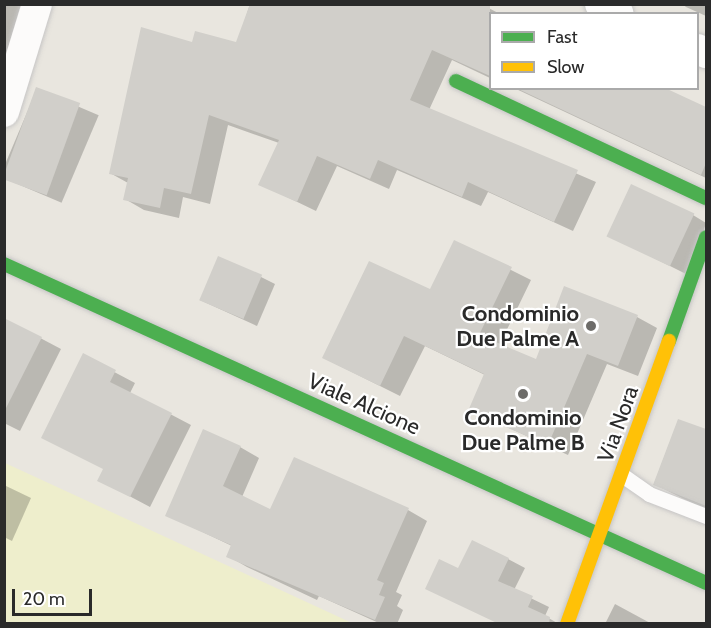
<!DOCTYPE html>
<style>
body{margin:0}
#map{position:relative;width:711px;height:628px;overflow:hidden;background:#e9e6df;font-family:Cabin,sans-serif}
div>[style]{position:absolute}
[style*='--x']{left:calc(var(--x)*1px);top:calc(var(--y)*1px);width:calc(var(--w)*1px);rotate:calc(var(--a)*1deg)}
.sand>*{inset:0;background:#eec}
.shadow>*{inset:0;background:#0003;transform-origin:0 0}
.building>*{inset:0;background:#d1cfca;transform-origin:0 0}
.roads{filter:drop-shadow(0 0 2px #c6c5c5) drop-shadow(0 0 2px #c6c5c5)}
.lane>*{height:15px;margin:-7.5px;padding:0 7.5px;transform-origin:7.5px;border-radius:7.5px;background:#fcfbfa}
.street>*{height:30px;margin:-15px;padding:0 15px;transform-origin:15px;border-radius:15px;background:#fcfbfa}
.fast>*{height:14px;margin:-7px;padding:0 7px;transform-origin:7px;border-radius:7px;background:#4caf50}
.slow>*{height:14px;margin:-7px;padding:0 7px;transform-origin:7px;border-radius:7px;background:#ffc107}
.dots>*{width:16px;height:16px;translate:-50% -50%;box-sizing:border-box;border:3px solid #fff;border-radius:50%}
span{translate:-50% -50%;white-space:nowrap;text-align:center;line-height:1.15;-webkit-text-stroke:4.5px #fff;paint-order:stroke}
.poi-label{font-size:22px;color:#2a2a2a;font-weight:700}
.right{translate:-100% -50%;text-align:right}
.street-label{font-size:22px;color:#2a2a2a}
.frame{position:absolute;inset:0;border:6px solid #2a2a2a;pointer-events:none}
.legend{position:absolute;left:489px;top:12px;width:210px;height:78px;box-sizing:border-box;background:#fff;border:2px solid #aaa;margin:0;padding:8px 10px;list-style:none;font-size:18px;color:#2a2a2a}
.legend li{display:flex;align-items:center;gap:12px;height:30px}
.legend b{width:30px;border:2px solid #aaa}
.scale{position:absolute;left:12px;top:589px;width:80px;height:27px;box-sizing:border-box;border:3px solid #2a2a2a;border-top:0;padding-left:8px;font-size:18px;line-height:21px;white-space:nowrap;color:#2a2a2a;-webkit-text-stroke:4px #fff;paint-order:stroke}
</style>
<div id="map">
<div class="sand">
<div style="clip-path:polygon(5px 463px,352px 623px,5px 623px)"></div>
</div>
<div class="shadow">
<div style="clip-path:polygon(4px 4px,21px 4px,4px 61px)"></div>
<div style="clip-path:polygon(250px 4px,481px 4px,500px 14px,490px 14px,490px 78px,452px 60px,429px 110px,596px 182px,573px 231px,488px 192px,481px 206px,397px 170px,389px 189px,337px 166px,316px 211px,260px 184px,279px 143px,228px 125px,210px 204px,183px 197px,179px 218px,144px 210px,125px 199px,128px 183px,110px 173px,193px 43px,237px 44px)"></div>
<div style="clip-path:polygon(682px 4px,706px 4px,706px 16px,686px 7px)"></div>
<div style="clip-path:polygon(514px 88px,662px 88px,706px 109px,706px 178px)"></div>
<div style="left:37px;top:89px;width:67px;height:95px;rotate:23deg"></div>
<div style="clip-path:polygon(693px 215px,706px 223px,690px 276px,608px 235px)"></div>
<div style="clip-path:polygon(455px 242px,531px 280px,499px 346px,536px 361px,637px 317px,657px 328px,638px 376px,607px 364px,568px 455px,470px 410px,485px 375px,425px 346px,400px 396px,324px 358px,431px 291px)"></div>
<div style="clip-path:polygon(261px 277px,275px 284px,257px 326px,200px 300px)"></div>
<div style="clip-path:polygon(10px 322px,61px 349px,20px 431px,4px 423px,4px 333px)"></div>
<div style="clip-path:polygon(84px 356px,135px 383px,130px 393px,191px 425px,150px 507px,99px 480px,104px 469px)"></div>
<div style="clip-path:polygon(678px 421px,706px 431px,706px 510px,654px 484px)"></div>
<div style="clip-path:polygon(240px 447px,259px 458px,242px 497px,271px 511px,408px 510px,427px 521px,396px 592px,402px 595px,397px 606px,403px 610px,397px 624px,381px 624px,319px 596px,317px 600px,247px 567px,228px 556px,232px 546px,167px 515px)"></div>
<div style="clip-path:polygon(4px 485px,31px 498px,12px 541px,4px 537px)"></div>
<div style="clip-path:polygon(508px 559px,525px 568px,514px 590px,549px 607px,545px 616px,559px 624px,499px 624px,459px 570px)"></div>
<div style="clip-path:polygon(615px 604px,652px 624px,605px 624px)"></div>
</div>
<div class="building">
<div style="clip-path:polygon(250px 4px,490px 4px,490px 76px,432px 50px,410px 100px,578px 170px,554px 222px,468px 182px,462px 197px,378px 160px,370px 179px,317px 156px,297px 202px,258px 185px,279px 140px,209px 115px,191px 194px,164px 188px,160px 208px,123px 200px,128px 178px,109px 174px,141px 27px,192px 42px,195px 31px,236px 42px)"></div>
<div style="left:36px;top:87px;width:47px;height:98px;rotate:20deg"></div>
<div style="clip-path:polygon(516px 88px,665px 88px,706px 107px,706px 163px,701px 175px)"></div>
<div style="left:631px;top:184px;width:70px;height:58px;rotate:25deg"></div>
<div style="clip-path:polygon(454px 240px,512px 267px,479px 335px,536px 359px,564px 286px,638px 315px,618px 366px,587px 354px,548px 445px,468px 411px,484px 374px,404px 336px,380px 386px,322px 358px,369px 261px,430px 289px)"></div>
<div style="left:218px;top:256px;width:48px;height:48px;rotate:23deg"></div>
<div style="clip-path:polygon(4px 318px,42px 337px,4px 412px)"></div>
<div style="clip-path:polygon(83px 353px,116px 370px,110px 382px,172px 413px,130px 497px,97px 481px,103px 469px,41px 438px)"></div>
<div style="clip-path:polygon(678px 419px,706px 429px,706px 506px,653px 485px)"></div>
<div style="clip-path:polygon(203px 429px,241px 446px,223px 486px,270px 509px,294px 457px,409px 508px,377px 580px,384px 583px,379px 595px,385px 597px,375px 620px,226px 557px,231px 545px,165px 516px)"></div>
<div style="clip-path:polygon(472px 540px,509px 558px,498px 581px,533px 596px,528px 607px,550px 617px,549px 624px,499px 624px,425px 589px,439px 559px,458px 568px)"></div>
</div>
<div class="roads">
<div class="lane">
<div style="--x:622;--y:475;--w:33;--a:35"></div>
<div style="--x:649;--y:494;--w:61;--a:21.1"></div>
</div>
<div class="street">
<div style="--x:600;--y:4;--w:21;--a:28"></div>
<div style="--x:698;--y:49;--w:9;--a:27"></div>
<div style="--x:4;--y:112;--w:113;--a:-73"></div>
</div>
<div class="fast">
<div style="--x:456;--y:81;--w:276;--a:25.1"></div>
<div style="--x:4;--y:264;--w:771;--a:24.44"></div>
<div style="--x:669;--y:341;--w:110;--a:-70.4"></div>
</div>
<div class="slow">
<div style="--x:567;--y:624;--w:301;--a:-70.2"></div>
</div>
</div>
<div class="dots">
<div style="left:591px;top:326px;background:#6d6c69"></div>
<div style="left:523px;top:394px;background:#6d6c69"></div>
</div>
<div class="poi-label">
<span class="right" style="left:579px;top:326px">Condominio<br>Due Palme A</span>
<span style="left:523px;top:430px">Condominio<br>Due Palme B</span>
</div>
<div class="street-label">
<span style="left:364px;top:404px;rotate:24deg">Viale Alcione</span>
<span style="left:618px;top:424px;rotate:-70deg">Via Nora</span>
</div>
<div class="frame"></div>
<ul class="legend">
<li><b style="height:8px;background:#4caf50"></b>Fast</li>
<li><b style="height:8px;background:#ffc107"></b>Slow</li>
</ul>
<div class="scale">20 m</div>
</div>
